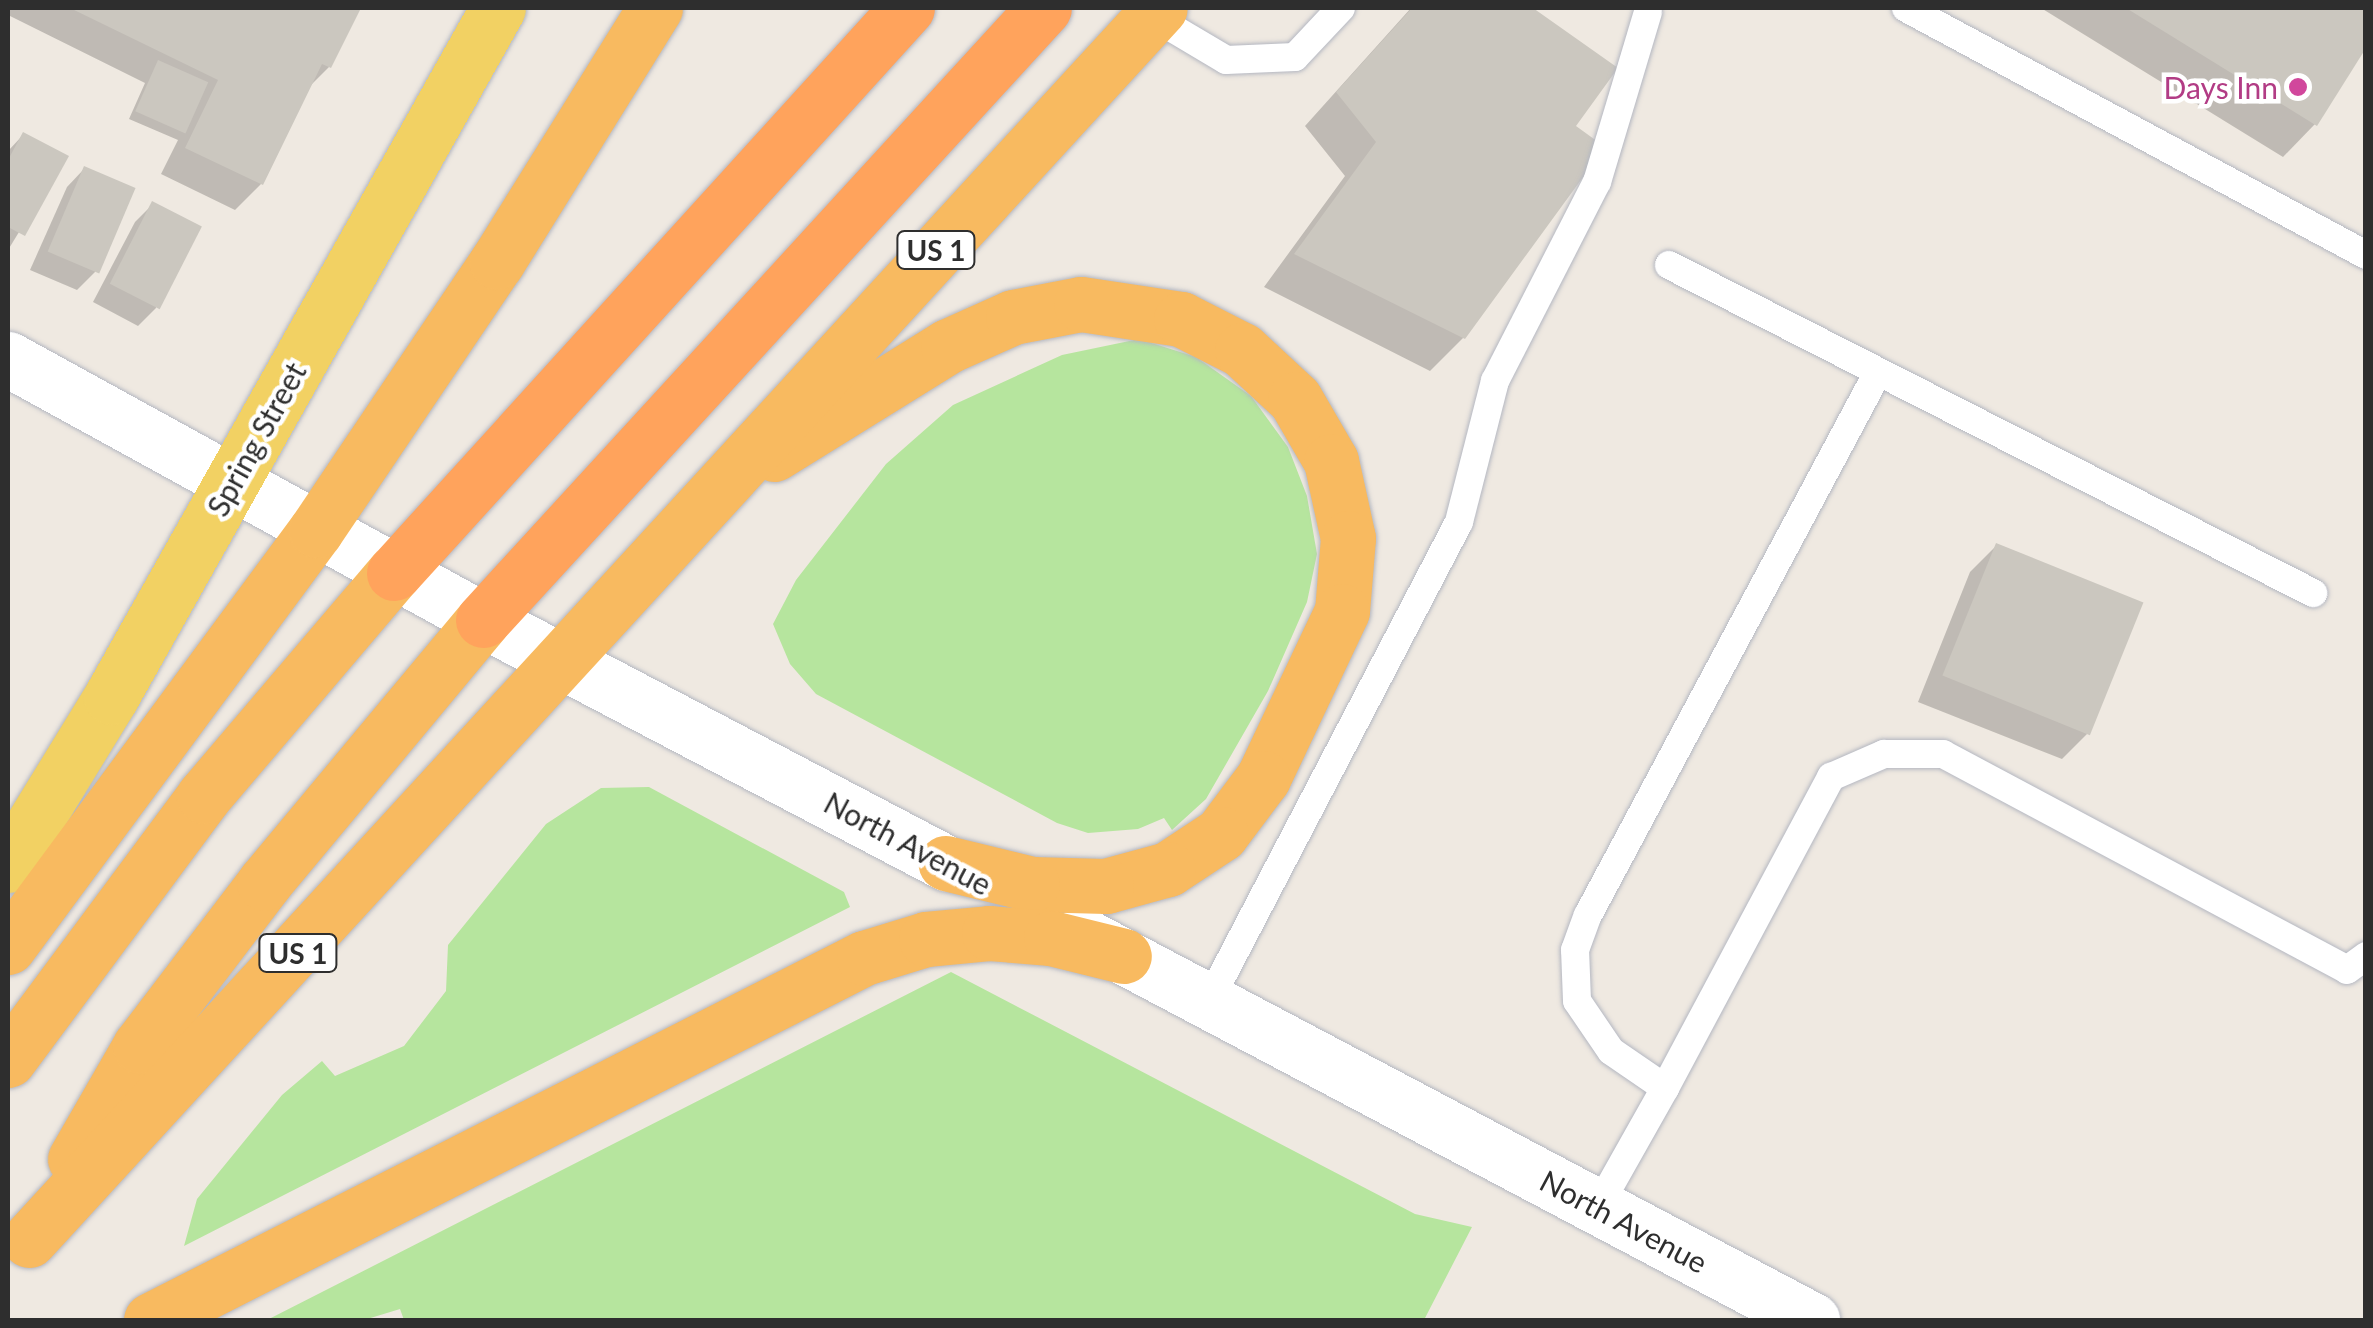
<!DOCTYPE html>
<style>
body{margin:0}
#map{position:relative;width:2373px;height:1328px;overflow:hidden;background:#efe9e1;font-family:Lato,sans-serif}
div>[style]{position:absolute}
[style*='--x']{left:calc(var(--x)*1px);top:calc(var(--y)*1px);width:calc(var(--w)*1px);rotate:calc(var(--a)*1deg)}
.green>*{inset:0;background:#b6e59e}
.shadow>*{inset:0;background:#0003}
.building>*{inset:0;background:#cbc7bf;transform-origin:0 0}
.roads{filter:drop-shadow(0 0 2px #b4b7c1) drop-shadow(0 0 2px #b4b7c1)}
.service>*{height:28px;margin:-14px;padding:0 14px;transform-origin:14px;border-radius:14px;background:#fff}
.tertiary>*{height:55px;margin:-27.5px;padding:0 27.5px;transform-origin:27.5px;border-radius:27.5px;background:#fff}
.secondary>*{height:55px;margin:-27.5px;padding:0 27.5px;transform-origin:27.5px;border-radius:27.5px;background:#fff}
.primary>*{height:55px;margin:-27.5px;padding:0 27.5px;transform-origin:27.5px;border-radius:27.5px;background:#f2d163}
.trunk>*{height:55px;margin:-27.5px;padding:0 27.5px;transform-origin:27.5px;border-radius:27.5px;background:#f8ba60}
.motorway>*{height:55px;margin:-27.5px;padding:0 27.5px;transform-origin:27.5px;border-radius:27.5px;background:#ffa35c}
.dots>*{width:28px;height:28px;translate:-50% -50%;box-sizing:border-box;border:5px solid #fff;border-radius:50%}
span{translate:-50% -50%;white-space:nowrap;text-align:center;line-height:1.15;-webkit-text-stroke:9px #fff;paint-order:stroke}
.shield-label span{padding:2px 8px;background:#fff;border:2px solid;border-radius:8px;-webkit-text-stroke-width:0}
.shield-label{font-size:28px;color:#2e2e2e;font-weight:700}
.hotel-label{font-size:30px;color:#b23c85}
.right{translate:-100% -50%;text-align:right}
.street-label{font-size:30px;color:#2e2e2e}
.frame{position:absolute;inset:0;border:10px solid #2e2e2e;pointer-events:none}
</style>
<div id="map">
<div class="green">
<div style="clip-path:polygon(1139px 339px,1196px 357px,1251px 396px,1288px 447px,1307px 496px,1317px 554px,1307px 602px,1268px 691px,1206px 799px,1172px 830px,1164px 818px,1138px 829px,1088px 833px,1057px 823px,816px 694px,790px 664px,773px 624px,796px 580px,886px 464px,953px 405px,1062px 355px)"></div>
<div style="clip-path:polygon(649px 787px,844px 892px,850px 907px,184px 1246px,197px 1199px,282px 1095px,322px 1061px,335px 1076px,404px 1046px,446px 991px,448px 945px,546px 824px,601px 788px)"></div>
<div style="clip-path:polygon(951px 972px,1415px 1214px,1472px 1227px,1424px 1320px,404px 1320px,400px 1309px,364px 1320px,267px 1320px)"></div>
</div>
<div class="shadow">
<div style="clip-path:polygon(8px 8px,358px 8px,329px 67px,307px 89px,261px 184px,235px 210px,161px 174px,178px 140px,129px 119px,145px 83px,8px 15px)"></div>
<div style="clip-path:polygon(1411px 8px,1529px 8px,1614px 69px,1573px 126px,1463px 338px,1430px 371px,1264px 287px,1345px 176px,1305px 126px)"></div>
<div style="clip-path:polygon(2041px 8px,2366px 8px,2366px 43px,2315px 124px,2283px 157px)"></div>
<div style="clip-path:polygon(23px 135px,65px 157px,8px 250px,8px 151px)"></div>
<div style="clip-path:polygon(84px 169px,95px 272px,77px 290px,30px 270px,67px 187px)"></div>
<div style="clip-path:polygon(153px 204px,156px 308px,138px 326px,93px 302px,135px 222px)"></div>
<div style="clip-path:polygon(1996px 546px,2088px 733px,2062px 759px,1918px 702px,1970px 572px)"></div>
</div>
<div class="building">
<div style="clip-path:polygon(70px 8px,361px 8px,331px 68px,322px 64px,263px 185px,185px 148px,218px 80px)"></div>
<div style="clip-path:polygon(1412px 8px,1533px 8px,1618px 68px,1576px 126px,1605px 147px,1465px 339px,1294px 254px,1376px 142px,1336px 92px)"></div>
<div style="clip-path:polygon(2126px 8px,2366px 8px,2366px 48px,2317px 126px)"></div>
<div style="left:158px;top:60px;width:55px;height:56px;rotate:24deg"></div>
<div style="clip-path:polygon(23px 132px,69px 156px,25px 236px,8px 227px,8px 160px)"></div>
<div style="left:84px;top:166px;width:56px;height:93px;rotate:23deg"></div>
<div style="left:152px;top:201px;width:56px;height:93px;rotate:27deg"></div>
<div style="left:1996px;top:543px;width:159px;height:143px;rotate:22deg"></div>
</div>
<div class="roads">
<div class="service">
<div style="--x:1906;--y:8;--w:522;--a:28.23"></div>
<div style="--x:1152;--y:16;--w:86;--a:30.7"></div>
<div style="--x:1226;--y:60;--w:69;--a:-2.5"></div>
<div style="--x:1295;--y:57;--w:67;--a:-46.8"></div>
<div style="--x:1669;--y:265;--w:723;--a:26.99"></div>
<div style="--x:1209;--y:1001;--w:540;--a:-62.44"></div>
<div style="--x:1459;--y:522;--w:146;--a:-75.7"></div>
<div style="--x:1495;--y:381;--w:224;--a:-62.9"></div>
<div style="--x:1597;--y:182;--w:177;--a:-73.3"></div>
<div style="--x:1665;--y:1088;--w:353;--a:-61.9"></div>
<div style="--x:1831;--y:777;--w:58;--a:-23.5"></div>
<div style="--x:1884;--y:754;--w:59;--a:0"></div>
<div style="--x:1943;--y:754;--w:458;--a:28.1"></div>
<div style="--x:2347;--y:970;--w:24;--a:-36"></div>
<div style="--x:1598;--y:1207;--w:137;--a:-60.6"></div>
<div style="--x:1665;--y:1088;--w:65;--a:-145.6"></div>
<div style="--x:1611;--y:1051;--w:60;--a:-124.2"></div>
<div style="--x:1577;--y:1001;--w:51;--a:-92.2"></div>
<div style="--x:1575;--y:950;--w:37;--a:-70"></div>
<div style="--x:1588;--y:915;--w:616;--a:-61.89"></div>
</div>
<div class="tertiary">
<div style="--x:1081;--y:934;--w:827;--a:27.84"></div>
</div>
<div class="secondary">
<div style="--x:8;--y:359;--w:542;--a:28.79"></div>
<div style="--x:483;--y:620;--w:523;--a:27.69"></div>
</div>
<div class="primary">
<div style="--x:8;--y:865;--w:197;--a:-58.5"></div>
<div style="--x:111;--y:697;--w:790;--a:-60.68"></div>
</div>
<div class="trunk">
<div style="--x:774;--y:454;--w:205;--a:-31.8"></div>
<div style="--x:948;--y:346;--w:71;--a:-24"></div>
<div style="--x:1013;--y:317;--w:69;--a:-10.8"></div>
<div style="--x:1081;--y:304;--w:101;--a:8.5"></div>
<div style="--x:1181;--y:319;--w:68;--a:26.9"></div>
<div style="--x:1242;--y:350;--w:72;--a:42.8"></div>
<div style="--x:1295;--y:399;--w:72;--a:59.9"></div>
<div style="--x:1331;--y:461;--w:79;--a:77.6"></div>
<div style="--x:1348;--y:538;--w:73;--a:94.7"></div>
<div style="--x:1342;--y:611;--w:185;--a:115.3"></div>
<div style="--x:1263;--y:778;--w:70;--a:126.9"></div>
<div style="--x:1221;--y:834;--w:64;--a:146.6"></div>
<div style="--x:1168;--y:869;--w:64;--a:164.7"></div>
<div style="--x:1106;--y:886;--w:74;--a:-178.5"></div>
<div style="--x:1032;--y:884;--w:89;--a:-166.3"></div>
<div style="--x:8;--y:947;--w:518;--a:-53.55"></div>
<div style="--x:316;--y:530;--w:323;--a:-56"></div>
<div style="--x:497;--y:262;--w:299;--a:-58.1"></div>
<div style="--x:8;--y:1060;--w:329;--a:-53.4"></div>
<div style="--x:204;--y:796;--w:293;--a:-49.6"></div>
<div style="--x:75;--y:1159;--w:130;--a:-60.1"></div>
<div style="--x:140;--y:1046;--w:205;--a:-52.7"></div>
<div style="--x:264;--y:883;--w:342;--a:-50.2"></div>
<div style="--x:29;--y:1240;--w:1672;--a:-47.45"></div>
<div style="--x:151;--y:1320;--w:800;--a:-26.92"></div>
<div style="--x:864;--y:958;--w:65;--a:-17"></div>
<div style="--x:926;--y:939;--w:63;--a:-5.4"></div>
<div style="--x:989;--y:933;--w:62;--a:4.6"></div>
<div style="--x:1051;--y:938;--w:75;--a:13.9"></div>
</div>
<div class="motorway">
<div style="--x:394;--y:573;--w:763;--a:-47.76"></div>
<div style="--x:483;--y:620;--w:830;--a:-47.49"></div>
</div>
</div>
<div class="dots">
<div style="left:2298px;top:87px;background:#d1479c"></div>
</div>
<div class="shield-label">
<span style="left:936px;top:250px">US 1</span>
<span style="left:298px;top:953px">US 1</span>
</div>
<div class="hotel-label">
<span class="right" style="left:2278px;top:87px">Days Inn</span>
</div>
<div class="street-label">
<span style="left:256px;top:439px;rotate:-61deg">Spring Street</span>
<span style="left:908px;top:843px;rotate:28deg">North Avenue</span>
<span style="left:1624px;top:1221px;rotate:28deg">North Avenue</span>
</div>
<div class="frame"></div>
</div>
